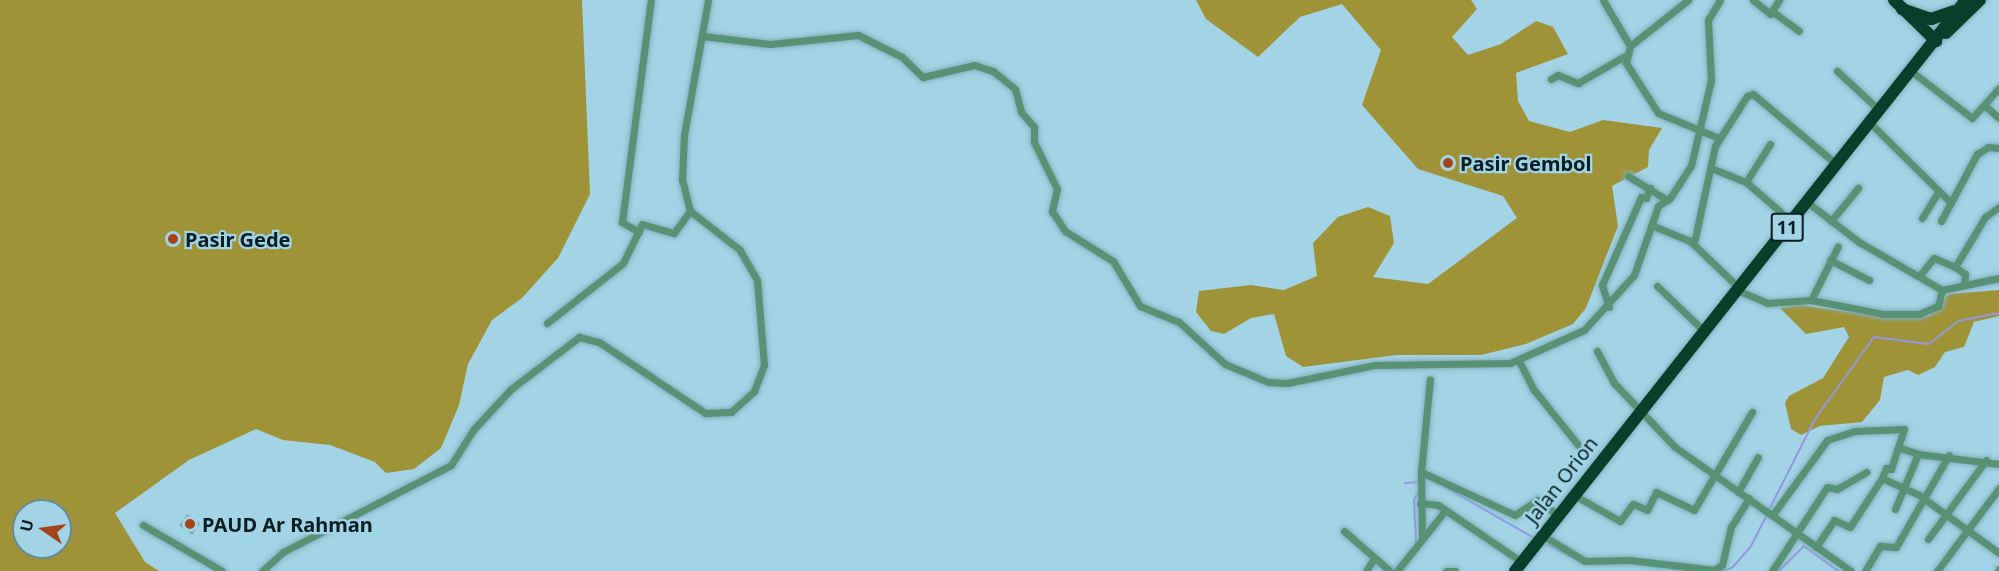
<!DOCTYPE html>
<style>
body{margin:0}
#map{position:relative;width:1999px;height:571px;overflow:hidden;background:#a0d4e6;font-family:"Noto Sans",sans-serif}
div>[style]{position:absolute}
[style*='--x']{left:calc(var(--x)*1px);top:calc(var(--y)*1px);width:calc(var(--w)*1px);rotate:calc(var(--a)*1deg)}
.forest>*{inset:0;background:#a09337}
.stream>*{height:2px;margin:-1px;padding:0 1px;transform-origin:1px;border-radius:1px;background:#9497e5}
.building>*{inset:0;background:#77b0b3;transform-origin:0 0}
.roads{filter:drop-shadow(0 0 2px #82b0bf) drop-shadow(0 0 2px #82b0bf)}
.street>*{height:7px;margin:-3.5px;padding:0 3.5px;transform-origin:3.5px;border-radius:3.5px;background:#569274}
.highway>*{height:12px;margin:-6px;padding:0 6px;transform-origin:6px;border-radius:6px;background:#06402a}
.dots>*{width:16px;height:16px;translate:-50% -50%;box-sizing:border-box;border:3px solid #a0d4e6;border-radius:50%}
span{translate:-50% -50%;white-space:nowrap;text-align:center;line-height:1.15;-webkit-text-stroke:4.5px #a0d4e6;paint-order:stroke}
.shield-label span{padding:2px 4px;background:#a0d4e6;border:2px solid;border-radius:4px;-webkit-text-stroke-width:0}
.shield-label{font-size:18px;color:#0a1f25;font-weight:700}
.poi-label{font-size:20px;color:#0a1f25;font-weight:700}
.left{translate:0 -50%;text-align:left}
.street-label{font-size:20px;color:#0a1f25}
.north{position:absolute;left:12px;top:499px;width:60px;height:60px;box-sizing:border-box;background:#a0d4e6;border:2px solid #648c99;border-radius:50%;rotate:283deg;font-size:16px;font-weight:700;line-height:24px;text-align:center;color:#0a1f25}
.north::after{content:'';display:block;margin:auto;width:21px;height:27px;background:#a84316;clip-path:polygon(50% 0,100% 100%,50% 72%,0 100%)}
</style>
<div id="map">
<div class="forest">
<div style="clip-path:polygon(evenodd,0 0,582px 0,590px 194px,558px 258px,522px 298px,492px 320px,468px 364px,459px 405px,441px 448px,414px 469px,386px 473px,375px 462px,330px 445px,283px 440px,256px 429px,189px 460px,115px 513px,145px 562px,159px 571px,0 571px,0 0,24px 511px,60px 511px,60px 547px,24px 547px,24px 511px)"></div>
<div style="clip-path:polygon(1196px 0,1471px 0,1477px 9px,1452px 37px,1468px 55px,1501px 44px,1536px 21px,1553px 27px,1568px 54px,1516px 73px,1518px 101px,1529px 121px,1570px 132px,1603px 120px,1662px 128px,1649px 150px,1648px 167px,1612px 186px,1618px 226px,1586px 308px,1573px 324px,1526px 344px,1481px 355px,1397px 355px,1303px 367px,1286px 356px,1274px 314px,1251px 318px,1224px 334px,1211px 331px,1196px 312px,1199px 291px,1251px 285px,1284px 290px,1317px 276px,1313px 243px,1338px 217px,1368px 207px,1390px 216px,1394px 243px,1373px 277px,1428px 284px,1517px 218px,1503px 196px,1418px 169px,1362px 105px,1381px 50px,1342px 4px,1300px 17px,1258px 57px,1206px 19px)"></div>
<div style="clip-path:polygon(1999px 290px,1999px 316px,1974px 322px,1964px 347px,1945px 352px,1935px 367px,1918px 375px,1908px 370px,1884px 377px,1880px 400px,1862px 422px,1820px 426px,1801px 435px,1791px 429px,1785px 403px,1789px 396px,1823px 378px,1849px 337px,1844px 327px,1806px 334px,1780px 308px,1800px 305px,1870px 315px,1930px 316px,1949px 294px)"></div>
</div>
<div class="stream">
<div style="--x:1405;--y:483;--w:15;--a:-4"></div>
<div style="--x:1445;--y:487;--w:103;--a:29.8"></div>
<div style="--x:1769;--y:510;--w:102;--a:-63.2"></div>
<div style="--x:1815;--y:419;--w:101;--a:-54.3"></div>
<div style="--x:1874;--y:337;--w:55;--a:7.3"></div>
<div style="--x:1929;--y:344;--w:37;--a:-38"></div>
<div style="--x:1958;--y:321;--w:42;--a:-11"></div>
<div style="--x:1416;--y:542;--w:42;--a:-92.7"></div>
<div style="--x:1414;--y:500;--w:11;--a:-63"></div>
<div style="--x:1544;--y:543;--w:39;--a:27"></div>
<div style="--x:1673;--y:568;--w:8;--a:23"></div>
<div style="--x:1722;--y:571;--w:10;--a:-17"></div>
<div style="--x:1732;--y:568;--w:29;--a:-49"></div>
<div style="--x:1751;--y:546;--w:35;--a:-63"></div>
<div style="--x:1779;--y:571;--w:35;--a:-45"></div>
<div style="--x:1804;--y:546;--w:42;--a:36.3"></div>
</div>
<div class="building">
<div style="left:187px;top:514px;width:16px;height:14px;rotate:35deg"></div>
</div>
<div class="roads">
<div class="street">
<div style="--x:1603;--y:0;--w:53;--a:59.6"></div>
<div style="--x:1688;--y:0;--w:74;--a:141.6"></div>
<div style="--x:1630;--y:46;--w:17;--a:103"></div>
<div style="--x:1626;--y:63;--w:59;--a:57.4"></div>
<div style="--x:1658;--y:113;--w:66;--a:22.3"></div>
<div style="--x:1753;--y:0;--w:22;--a:39"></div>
<div style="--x:1770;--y:14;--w:17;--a:-57"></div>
<div style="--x:1773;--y:12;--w:32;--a:36"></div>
<div style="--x:703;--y:36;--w:67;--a:6.8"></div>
<div style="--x:770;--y:44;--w:88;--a:-5.8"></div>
<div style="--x:858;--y:35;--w:49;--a:26.6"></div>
<div style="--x:902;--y:57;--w:29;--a:44"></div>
<div style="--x:923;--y:77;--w:52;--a:-13.2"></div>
<div style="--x:974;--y:65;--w:20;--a:18"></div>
<div style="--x:993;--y:71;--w:28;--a:39"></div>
<div style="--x:1015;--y:89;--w:24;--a:75"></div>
<div style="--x:1021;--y:112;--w:20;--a:49"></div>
<div style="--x:1034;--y:127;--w:15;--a:90"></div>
<div style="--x:1034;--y:142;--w:52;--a:63.9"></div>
<div style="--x:1057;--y:189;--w:23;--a:103"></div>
<div style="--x:1052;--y:211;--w:24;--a:57"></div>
<div style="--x:1065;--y:231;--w:57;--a:32"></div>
<div style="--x:1113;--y:261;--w:52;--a:59"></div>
<div style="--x:1140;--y:306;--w:42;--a:22.3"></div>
<div style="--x:1179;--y:322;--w:62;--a:42.4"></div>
<div style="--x:1225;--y:364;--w:47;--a:22.7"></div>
<div style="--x:1268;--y:382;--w:19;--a:3"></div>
<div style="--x:1287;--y:383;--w:90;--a:-11.6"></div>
<div style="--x:1375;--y:365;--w:135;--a:-0.8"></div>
<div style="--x:1510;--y:363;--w:81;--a:-24"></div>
<div style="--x:1584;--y:330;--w:74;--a:-47.7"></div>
<div style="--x:1634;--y:275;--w:73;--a:-70.8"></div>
<div style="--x:1658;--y:206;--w:14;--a:-34"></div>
<div style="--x:1670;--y:198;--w:38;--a:-57"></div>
<div style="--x:1691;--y:166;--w:88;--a:-76.9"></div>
<div style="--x:1711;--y:80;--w:60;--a:-92.9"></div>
<div style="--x:1708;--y:20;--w:23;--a:-59"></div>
<div style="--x:1837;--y:71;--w:57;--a:42.9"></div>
<div style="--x:1911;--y:71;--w:77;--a:37.6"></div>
<div style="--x:1972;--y:118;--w:40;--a:-48"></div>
<div style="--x:1551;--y:79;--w:8;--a:-30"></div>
<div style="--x:1558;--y:75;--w:22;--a:22"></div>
<div style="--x:1578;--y:83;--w:54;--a:-29.9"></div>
<div style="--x:1984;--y:105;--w:20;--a:41"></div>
<div style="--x:1869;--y:122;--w:115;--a:44.6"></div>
<div style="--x:1711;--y:168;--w:38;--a:22"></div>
<div style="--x:1746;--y:182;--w:60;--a:40.9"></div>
<div style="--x:1628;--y:176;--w:46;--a:31.6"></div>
<div style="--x:1746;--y:182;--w:45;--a:-57.7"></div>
<div style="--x:1807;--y:202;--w:66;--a:37.6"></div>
<div style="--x:1859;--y:242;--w:96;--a:30"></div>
<div style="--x:1942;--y:290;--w:58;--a:-11.9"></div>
<div style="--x:1922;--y:218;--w:31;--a:-58"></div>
<div style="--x:1831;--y:221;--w:43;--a:-50.7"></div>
<div style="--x:1941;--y:221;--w:76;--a:-61.8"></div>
<div style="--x:1977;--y:154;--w:13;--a:-32"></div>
<div style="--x:1988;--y:147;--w:11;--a:5"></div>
<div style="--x:1651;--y:225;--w:42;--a:22.3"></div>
<div style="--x:1690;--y:241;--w:68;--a:43.8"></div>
<div style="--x:639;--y:232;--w:20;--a:-150"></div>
<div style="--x:622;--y:222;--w:224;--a:-82.6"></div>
<div style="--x:1694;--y:243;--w:99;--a:-77.8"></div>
<div style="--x:1715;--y:146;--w:59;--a:-57.4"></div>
<div style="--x:1747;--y:96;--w:6;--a:-18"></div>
<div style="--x:1753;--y:94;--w:109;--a:40.1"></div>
<div style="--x:1830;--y:260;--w:44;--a:27.1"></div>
<div style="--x:1920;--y:275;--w:22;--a:-51"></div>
<div style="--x:1934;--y:258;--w:23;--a:23"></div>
<div style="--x:1964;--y:285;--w:11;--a:-85"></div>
<div style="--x:1965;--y:274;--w:12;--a:-145"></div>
<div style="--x:1955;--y:267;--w:58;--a:-59"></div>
<div style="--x:1985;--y:217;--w:17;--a:-36"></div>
<div style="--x:1657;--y:286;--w:65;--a:43.8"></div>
<div style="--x:1737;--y:290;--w:33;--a:23"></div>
<div style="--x:1767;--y:303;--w:44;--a:-3.9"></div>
<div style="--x:1811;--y:300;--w:73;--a:11"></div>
<div style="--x:1883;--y:314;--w:36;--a:0"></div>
<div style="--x:1919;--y:314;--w:21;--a:-23"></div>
<div style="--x:1938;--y:306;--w:16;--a:-76"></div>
<div style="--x:1811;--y:300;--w:60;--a:-63.4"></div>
<div style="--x:1609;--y:307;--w:23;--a:-108"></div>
<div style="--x:1602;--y:285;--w:96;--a:-66.1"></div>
<div style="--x:1641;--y:197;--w:5;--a:11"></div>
<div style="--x:1646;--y:198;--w:11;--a:-68"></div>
<div style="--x:547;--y:323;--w:97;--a:-38.3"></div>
<div style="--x:623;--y:263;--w:43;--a:-64"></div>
<div style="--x:642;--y:224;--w:33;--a:16"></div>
<div style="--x:674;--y:233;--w:27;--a:-54"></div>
<div style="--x:1597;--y:351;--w:36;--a:62"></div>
<div style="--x:1614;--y:383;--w:88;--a:46.4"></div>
<div style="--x:1675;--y:447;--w:215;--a:35.2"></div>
<div style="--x:1519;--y:361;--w:33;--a:63"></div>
<div style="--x:1534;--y:390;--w:72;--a:51.2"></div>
<div style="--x:1898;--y:447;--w:21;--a:19"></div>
<div style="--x:1918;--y:454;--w:82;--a:7"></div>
<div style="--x:1421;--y:472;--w:103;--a:24.6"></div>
<div style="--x:1515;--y:515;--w:27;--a:-34"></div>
<div style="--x:1537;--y:500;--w:24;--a:36"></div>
<div style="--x:1738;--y:492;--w:40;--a:-60.3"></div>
<div style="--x:1572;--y:494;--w:55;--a:29.4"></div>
<div style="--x:1620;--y:521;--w:21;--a:-53"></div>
<div style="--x:1633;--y:504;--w:15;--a:23"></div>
<div style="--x:1647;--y:510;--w:20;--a:-63"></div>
<div style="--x:1656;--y:492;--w:42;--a:25.3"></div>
<div style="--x:1694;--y:510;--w:114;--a:-59.4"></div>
<div style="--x:1420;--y:503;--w:18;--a:6"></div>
<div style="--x:1438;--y:505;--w:102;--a:34.2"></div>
<div style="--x:1895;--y:509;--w:60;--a:-67.3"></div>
<div style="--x:1774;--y:513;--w:90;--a:-54"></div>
<div style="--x:1827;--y:440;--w:28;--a:-18"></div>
<div style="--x:1854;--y:431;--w:50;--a:-2.3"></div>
<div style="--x:1904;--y:429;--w:42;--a:108"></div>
<div style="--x:1891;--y:469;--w:5;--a:-169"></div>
<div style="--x:1886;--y:468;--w:11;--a:112"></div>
<div style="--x:143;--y:525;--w:91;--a:30.2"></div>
<div style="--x:1344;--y:531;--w:61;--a:41"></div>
<div style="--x:1542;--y:535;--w:50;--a:31.2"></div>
<div style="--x:1585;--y:561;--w:44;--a:-1.3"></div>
<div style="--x:1629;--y:560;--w:86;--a:6.7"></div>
<div style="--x:1714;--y:570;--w:9;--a:-32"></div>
<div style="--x:1722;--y:565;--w:39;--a:-77"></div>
<div style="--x:1731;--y:527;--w:34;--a:-58"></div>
<div style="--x:1422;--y:539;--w:67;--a:-90.9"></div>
<div style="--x:1421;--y:472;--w:93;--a:-84.5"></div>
<div style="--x:1928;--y:539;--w:98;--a:-53.7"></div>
<div style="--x:1816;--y:547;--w:32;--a:-56"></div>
<div style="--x:1834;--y:520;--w:17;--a:24"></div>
<div style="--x:1850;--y:527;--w:59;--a:-56.9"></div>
<div style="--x:1882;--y:478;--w:41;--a:24.7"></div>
<div style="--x:1919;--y:495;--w:99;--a:35.9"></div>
<div style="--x:262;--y:571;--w:28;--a:-42"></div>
<div style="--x:283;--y:552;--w:189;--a:-27.4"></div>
<div style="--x:451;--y:465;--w:41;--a:-57.8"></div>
<div style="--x:473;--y:430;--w:56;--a:-47.2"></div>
<div style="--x:511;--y:389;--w:86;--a:-37.4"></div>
<div style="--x:579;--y:337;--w:21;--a:14"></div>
<div style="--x:599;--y:342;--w:128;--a:33.8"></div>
<div style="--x:705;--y:413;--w:26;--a:-2"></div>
<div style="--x:731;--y:412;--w:31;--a:-42"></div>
<div style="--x:754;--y:391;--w:28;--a:-69"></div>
<div style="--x:764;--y:365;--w:85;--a:-94.7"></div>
<div style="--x:757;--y:280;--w:34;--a:-120"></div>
<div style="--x:740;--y:250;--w:63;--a:-142"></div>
<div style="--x:690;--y:211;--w:32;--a:-104"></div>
<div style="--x:682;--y:180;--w:45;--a:-87.5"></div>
<div style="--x:684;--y:135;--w:137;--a:-79.9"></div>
<div style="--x:1366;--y:571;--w:15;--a:-58"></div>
<div style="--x:1397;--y:571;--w:75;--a:-51.5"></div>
<div style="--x:1446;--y:571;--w:9;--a:0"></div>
<div style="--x:1772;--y:571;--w:100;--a:-56.8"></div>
<div style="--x:1827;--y:487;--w:10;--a:11"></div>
<div style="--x:1837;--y:489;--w:34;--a:-30"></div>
<div style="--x:1865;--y:571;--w:29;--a:-59"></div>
<div style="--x:1880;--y:546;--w:16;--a:4"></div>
<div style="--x:1896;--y:547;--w:106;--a:-60.1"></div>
<div style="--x:1937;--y:571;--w:104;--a:-53.2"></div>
<div style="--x:1998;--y:571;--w:2;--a:-63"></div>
</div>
<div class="highway">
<div style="--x:1894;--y:0;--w:59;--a:44.3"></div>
<div style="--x:1902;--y:9;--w:31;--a:19"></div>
<div style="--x:1931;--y:19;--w:24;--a:-19"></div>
<div style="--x:1946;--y:33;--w:47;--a:-44.1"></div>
<div style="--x:1515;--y:571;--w:728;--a:-51.7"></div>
</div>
</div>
<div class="dots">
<div style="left:1448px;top:163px;background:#a84316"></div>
<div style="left:173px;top:239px;background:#a84316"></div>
<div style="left:190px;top:524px;background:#a84316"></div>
</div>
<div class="shield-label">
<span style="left:1787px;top:227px">11</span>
</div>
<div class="poi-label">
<span class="left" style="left:1460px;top:163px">Pasir Gembol</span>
<span class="left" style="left:185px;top:239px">Pasir Gede</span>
<span class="left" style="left:202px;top:524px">PAUD Ar Rahman</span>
</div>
<div class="street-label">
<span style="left:1561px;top:480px;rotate:-52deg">Jalan Orion</span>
</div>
<div class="north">U</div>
</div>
